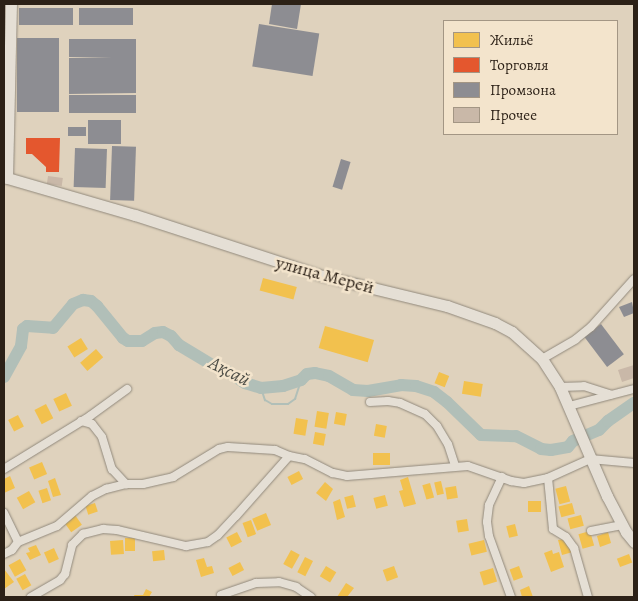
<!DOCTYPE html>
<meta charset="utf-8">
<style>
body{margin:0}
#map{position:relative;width:638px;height:601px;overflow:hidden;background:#dfd2bd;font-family:Alegreya,serif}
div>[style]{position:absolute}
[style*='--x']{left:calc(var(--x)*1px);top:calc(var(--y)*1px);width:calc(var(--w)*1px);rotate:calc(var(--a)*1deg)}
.homes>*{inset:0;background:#f2c14e;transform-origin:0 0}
.shops>*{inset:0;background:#e4572e}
.industry>*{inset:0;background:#8d8d92;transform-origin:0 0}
.stream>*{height:2px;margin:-1px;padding:0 1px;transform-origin:1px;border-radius:1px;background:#b1bfb8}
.river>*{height:12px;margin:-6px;padding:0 6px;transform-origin:6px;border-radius:6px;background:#b1bfb8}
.building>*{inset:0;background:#c9b8a8;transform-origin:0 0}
.roads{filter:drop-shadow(0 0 1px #91897c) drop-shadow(0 0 1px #91897c)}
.minor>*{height:8px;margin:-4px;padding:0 4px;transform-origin:4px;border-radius:4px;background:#e5dfd5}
.secondary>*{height:11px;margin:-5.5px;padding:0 5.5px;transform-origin:5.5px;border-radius:5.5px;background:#e5dfd5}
span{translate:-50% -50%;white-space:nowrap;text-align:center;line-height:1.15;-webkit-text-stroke:5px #f3e4cc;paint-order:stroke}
.street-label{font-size:18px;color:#2c2117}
.water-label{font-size:19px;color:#4e4e47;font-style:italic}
.frame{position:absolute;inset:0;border:5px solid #2c2117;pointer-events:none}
.legend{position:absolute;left:443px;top:20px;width:175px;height:115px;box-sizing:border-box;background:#f3e4cc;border:1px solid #a39684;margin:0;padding:6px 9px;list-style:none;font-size:15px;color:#2c2117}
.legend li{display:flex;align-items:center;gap:10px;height:25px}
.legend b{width:25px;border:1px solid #a39684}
</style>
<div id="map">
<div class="homes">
<div style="left:263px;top:278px;width:35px;height:13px;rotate:15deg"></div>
<div style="left:325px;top:326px;width:51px;height:23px;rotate:16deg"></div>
<div style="left:81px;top:338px;width:13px;height:16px;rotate:58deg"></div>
<div style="left:96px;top:349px;width:11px;height:21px;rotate:49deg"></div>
<div style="left:439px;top:372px;width:11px;height:12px;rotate:22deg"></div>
<div style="left:464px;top:381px;width:19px;height:13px;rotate:9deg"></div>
<div style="left:66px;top:393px;width:14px;height:14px;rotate:65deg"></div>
<div style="left:46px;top:404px;width:16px;height:13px;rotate:63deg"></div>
<div style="left:317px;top:411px;width:12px;height:16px;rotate:9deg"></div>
<div style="left:336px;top:412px;width:11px;height:12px;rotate:10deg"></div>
<div style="left:18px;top:415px;width:13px;height:11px;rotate:63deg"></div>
<div style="left:296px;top:418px;width:12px;height:16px;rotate:9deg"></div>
<div style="left:376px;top:424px;width:11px;height:12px;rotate:10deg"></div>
<div style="left:315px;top:432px;width:11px;height:12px;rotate:10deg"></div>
<div style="left:373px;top:453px;width:17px;height:12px"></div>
<div style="left:42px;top:462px;width:13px;height:14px;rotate:67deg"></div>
<div style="left:299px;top:471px;width:9px;height:13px;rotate:63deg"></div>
<div style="clip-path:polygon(10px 476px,15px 488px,4px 493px,4px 479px)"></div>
<div style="clip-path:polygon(408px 477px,416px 504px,404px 507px,399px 491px,403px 490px,400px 480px)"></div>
<div style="clip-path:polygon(55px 478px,61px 495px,53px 497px,48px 481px)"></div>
<div style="left:441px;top:481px;width:13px;height:7px;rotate:77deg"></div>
<div style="clip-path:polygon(325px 482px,333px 489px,326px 501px,316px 493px)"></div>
<div style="left:430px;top:483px;width:15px;height:8px;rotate:74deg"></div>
<div style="left:456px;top:486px;width:12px;height:11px;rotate:81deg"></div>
<div style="left:566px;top:486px;width:16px;height:11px;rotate:75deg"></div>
<div style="left:47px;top:488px;width:13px;height:9px;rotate:72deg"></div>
<div style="left:29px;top:491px;width:13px;height:14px;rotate:61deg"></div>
<div style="left:353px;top:495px;width:12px;height:9px;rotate:76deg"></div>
<div style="left:385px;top:495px;width:11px;height:12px;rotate:75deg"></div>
<div style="clip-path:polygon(340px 499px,345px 517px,337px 520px,333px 502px)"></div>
<div style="left:528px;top:501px;width:13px;height:11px"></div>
<div style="left:95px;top:503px;width:9px;height:10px;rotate:72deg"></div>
<div style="left:572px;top:503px;width:11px;height:14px;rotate:75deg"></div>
<div style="left:266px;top:513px;width:13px;height:15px;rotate:67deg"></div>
<div style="left:75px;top:515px;width:12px;height:13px;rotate:55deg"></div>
<div style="left:581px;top:515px;width:11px;height:14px;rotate:75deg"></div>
<div style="left:467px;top:519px;width:12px;height:11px;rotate:81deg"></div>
<div style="left:251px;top:520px;width:15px;height:9px;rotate:70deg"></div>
<div style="left:515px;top:524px;width:12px;height:9px;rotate:76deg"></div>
<div style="left:590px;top:531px;width:15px;height:12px;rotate:74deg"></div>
<div style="left:237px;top:532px;width:11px;height:12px;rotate:63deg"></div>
<div style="clip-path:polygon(608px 532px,611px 543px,600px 547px,597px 536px)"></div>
<div style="left:125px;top:538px;width:10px;height:13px"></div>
<div style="clip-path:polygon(565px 539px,567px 545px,571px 544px,573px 552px,562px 555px,558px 540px)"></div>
<div style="left:123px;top:540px;width:14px;height:13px;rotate:86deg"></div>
<div style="left:484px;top:540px;width:12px;height:16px;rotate:76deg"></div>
<div style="clip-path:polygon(36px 545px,41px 555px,30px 560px,26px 553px,30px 552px,28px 548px)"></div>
<div style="left:54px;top:548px;width:12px;height:11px;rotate:66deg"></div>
<div style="left:164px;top:550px;width:10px;height:12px;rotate:84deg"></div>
<div style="left:291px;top:550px;width:10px;height:16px;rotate:29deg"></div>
<div style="clip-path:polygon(552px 550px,553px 554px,559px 552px,564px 567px,551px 572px,544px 553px)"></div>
<div style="left:629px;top:554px;width:9px;height:13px;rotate:69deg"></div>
<div style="left:305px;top:557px;width:9px;height:17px;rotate:27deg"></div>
<div style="clip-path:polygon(204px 558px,207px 567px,212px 566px,214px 573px,201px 577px,196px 560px)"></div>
<div style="left:20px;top:559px;width:13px;height:13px;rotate:61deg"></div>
<div style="left:240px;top:562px;width:9px;height:13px;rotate:63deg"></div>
<div style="left:326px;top:566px;width:12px;height:12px;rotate:31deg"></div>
<div style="left:394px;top:566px;width:12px;height:12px;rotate:70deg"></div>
<div style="left:519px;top:566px;width:12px;height:10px;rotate:70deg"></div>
<div style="left:493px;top:568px;width:14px;height:14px;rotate:73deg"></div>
<div style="clip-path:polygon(4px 569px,14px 582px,4px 589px)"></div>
<div style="left:25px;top:574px;width:13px;height:10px;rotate:61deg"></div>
<div style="clip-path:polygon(346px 583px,354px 588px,347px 597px,337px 597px)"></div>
<div style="clip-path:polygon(529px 586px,533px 597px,522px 597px,520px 590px)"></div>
<div style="clip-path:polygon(146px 589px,152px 592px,149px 597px,135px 597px,134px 595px,143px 595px)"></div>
</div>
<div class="shops">
<div style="clip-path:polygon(26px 138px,60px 138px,59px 172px,46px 172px,46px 167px,32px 154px,26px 154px)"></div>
</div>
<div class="industry">
<div style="clip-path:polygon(272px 4px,301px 4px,297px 29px,269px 24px)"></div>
<div style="left:19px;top:8px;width:54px;height:17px"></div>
<div style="left:79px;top:8px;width:54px;height:17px"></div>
<div style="left:259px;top:24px;width:61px;height:43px;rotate:9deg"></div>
<div style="left:17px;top:38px;width:42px;height:74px"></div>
<div style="clip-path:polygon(69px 39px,136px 39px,136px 93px,69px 94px,69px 58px,112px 57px,69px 57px)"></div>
<div style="left:69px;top:95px;width:67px;height:18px"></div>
<div style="left:88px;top:120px;width:33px;height:24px"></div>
<div style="left:68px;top:127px;width:18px;height:9px"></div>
<div style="left:112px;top:146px;width:24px;height:54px;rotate:2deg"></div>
<div style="left:75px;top:148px;width:32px;height:39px;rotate:2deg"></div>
<div style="left:341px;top:159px;width:10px;height:29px;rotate:17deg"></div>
<div style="clip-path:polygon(632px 302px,634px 313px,624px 317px,619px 307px)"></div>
<div style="left:601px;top:324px;width:38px;height:21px;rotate:53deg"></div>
</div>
<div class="stream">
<div style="--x:261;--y:388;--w:13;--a:72"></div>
<div style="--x:265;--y:400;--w:8;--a:30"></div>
<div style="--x:272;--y:404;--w:16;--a:0"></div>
<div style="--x:288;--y:404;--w:9;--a:-36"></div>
<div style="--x:295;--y:399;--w:20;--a:-72"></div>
</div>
<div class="river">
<div style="--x:4;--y:377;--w:35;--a:-61"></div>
<div style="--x:21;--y:346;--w:17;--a:-83"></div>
<div style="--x:23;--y:329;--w:5;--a:-37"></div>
<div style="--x:27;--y:326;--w:26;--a:4"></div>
<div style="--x:53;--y:328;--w:31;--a:-50"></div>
<div style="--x:73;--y:304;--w:11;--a:-22"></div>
<div style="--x:83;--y:300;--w:8;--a:7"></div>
<div style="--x:91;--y:301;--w:8;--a:40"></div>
<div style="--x:97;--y:306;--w:41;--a:50.9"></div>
<div style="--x:123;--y:338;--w:6;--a:31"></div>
<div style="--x:128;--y:341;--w:14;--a:0"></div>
<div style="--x:142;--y:341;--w:15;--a:-32"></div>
<div style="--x:155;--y:333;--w:8;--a:-7"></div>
<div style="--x:163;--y:332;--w:9;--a:27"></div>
<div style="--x:171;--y:336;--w:12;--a:48"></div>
<div style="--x:179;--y:345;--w:41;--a:31"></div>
<div style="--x:214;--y:366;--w:14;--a:21"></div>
<div style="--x:227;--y:371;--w:22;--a:34"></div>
<div style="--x:245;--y:383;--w:17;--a:17"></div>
<div style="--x:261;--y:388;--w:22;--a:-5"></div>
<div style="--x:283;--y:386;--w:19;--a:-18"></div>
<div style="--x:301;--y:380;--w:8;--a:-45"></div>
<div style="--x:307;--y:374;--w:8;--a:-7"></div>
<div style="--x:315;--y:373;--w:14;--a:12"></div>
<div style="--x:329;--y:376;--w:28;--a:30"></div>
<div style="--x:353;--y:390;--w:15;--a:4"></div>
<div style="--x:368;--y:391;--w:34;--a:-10"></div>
<div style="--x:401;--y:385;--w:15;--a:4"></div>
<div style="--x:416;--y:386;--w:19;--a:18"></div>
<div style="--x:434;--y:392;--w:16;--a:38"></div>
<div style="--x:447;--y:402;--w:47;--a:44.1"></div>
<div style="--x:481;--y:435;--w:35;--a:2"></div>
<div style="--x:516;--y:436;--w:28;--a:27"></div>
<div style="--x:541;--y:449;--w:10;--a:6"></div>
<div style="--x:551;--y:450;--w:17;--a:-10"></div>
<div style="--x:568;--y:447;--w:8;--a:-50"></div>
<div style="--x:573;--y:441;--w:28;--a:-23"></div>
<div style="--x:599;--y:430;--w:13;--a:-45"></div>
<div style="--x:608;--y:421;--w:32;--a:-35"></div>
</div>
<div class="building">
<div style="left:48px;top:176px;width:15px;height:8px;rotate:8deg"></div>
<div style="clip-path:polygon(634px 365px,634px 378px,622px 382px,618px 370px)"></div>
</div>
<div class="roads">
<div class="minor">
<div style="--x:542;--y:359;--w:39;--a:-30"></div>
<div style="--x:576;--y:339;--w:19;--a:-39"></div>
<div style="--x:591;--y:327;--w:64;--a:-48.1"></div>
<div style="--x:560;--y:387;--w:24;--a:-2"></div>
<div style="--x:584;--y:386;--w:28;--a:18"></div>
<div style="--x:370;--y:402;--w:18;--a:-3"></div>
<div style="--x:388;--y:401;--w:12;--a:9"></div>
<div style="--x:400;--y:403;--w:27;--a:24"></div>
<div style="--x:425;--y:414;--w:17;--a:45"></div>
<div style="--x:437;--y:426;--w:21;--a:59"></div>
<div style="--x:448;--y:444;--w:23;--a:72"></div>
<div style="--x:569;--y:406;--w:67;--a:-14.7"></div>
<div style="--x:81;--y:421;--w:11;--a:15"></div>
<div style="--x:92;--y:424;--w:16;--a:52"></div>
<div style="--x:102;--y:437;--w:34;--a:73"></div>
<div style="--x:112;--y:469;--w:21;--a:47"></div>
<div style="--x:4;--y:469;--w:101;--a:-31.6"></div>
<div style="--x:90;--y:416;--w:46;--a:-36.1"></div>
<div style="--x:502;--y:477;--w:31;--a:115"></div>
<div style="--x:489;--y:505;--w:17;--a:97"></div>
<div style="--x:487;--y:522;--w:14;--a:82"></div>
<div style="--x:489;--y:536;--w:65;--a:70.2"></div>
<div style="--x:548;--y:478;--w:51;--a:84.4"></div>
<div style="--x:553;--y:529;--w:15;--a:32"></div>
<div style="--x:566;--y:537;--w:14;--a:54"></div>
<div style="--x:574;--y:548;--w:51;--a:74.1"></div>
<div style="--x:4;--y:513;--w:32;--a:64"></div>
<div style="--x:591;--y:531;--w:33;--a:-11"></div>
<div style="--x:4;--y:554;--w:9;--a:-27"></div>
<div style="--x:12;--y:550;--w:10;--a:-53"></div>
<div style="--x:18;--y:542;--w:42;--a:-22.3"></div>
<div style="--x:57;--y:526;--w:46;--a:-40.6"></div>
<div style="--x:92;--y:496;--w:16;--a:-27"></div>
<div style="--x:106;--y:489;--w:21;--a:-14"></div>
<div style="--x:126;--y:484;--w:17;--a:0"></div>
<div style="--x:143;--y:484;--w:31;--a:-13"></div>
<div style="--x:173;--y:477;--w:54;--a:-31.3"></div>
<div style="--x:219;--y:449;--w:9;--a:-13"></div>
<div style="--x:228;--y:447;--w:47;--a:3.7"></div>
<div style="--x:275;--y:450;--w:15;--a:23"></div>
<div style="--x:221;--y:595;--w:37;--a:-19"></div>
<div style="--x:256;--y:583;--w:23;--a:-2"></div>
<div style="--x:279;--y:582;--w:18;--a:16"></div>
<div style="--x:296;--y:587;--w:18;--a:34"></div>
<div style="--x:31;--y:597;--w:34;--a:-30"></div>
<div style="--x:60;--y:580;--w:8;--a:-50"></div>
<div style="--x:65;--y:574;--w:30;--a:-76"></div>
<div style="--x:72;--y:545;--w:16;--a:-45"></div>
<div style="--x:83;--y:534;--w:21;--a:-14"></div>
<div style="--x:103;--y:529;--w:14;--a:4"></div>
<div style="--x:117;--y:530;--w:71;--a:13.1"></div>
<div style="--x:186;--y:546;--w:22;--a:-10"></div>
<div style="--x:208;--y:542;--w:12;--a:-35"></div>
<div style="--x:218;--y:535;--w:26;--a:-47"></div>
<div style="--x:236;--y:516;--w:80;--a:-48.5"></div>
<div style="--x:289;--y:456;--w:16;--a:11"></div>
<div style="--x:305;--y:459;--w:31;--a:27"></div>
<div style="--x:333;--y:473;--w:14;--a:12"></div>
<div style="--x:347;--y:476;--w:121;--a:-4.7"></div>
<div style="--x:468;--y:466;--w:46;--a:19.2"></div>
<div style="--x:511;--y:481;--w:13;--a:9"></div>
<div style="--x:524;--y:483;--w:25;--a:-12"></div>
<div style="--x:548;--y:478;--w:46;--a:-24.3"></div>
<div style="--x:590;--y:459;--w:44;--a:5.2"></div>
</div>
<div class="secondary">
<div style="--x:4;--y:177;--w:136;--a:16.2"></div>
<div style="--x:135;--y:215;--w:198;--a:18"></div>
<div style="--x:323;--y:276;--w:128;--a:13.6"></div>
<div style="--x:447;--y:306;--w:51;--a:19.5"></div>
<div style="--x:495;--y:323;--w:19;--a:28"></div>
<div style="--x:512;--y:332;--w:40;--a:42"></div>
<div style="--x:542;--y:359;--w:33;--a:57"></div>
<div style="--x:560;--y:387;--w:119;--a:66.7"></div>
<div style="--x:607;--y:496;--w:41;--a:62.2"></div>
<div style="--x:626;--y:532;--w:13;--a:51"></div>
<div style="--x:7;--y:178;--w:174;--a:-88.7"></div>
</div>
</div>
<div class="street-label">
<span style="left:325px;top:275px;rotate:15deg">улица Мерей</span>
</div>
<div class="water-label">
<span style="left:229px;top:372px;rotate:27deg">Ақсай</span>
</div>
<div class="frame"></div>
<ul class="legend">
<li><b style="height:14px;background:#f2c14e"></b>Жильё</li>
<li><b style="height:14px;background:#e4572e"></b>Торговля</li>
<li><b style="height:14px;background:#8d8d92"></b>Промзона</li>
<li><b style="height:14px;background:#c9b8a8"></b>Прочее</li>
</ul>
</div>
